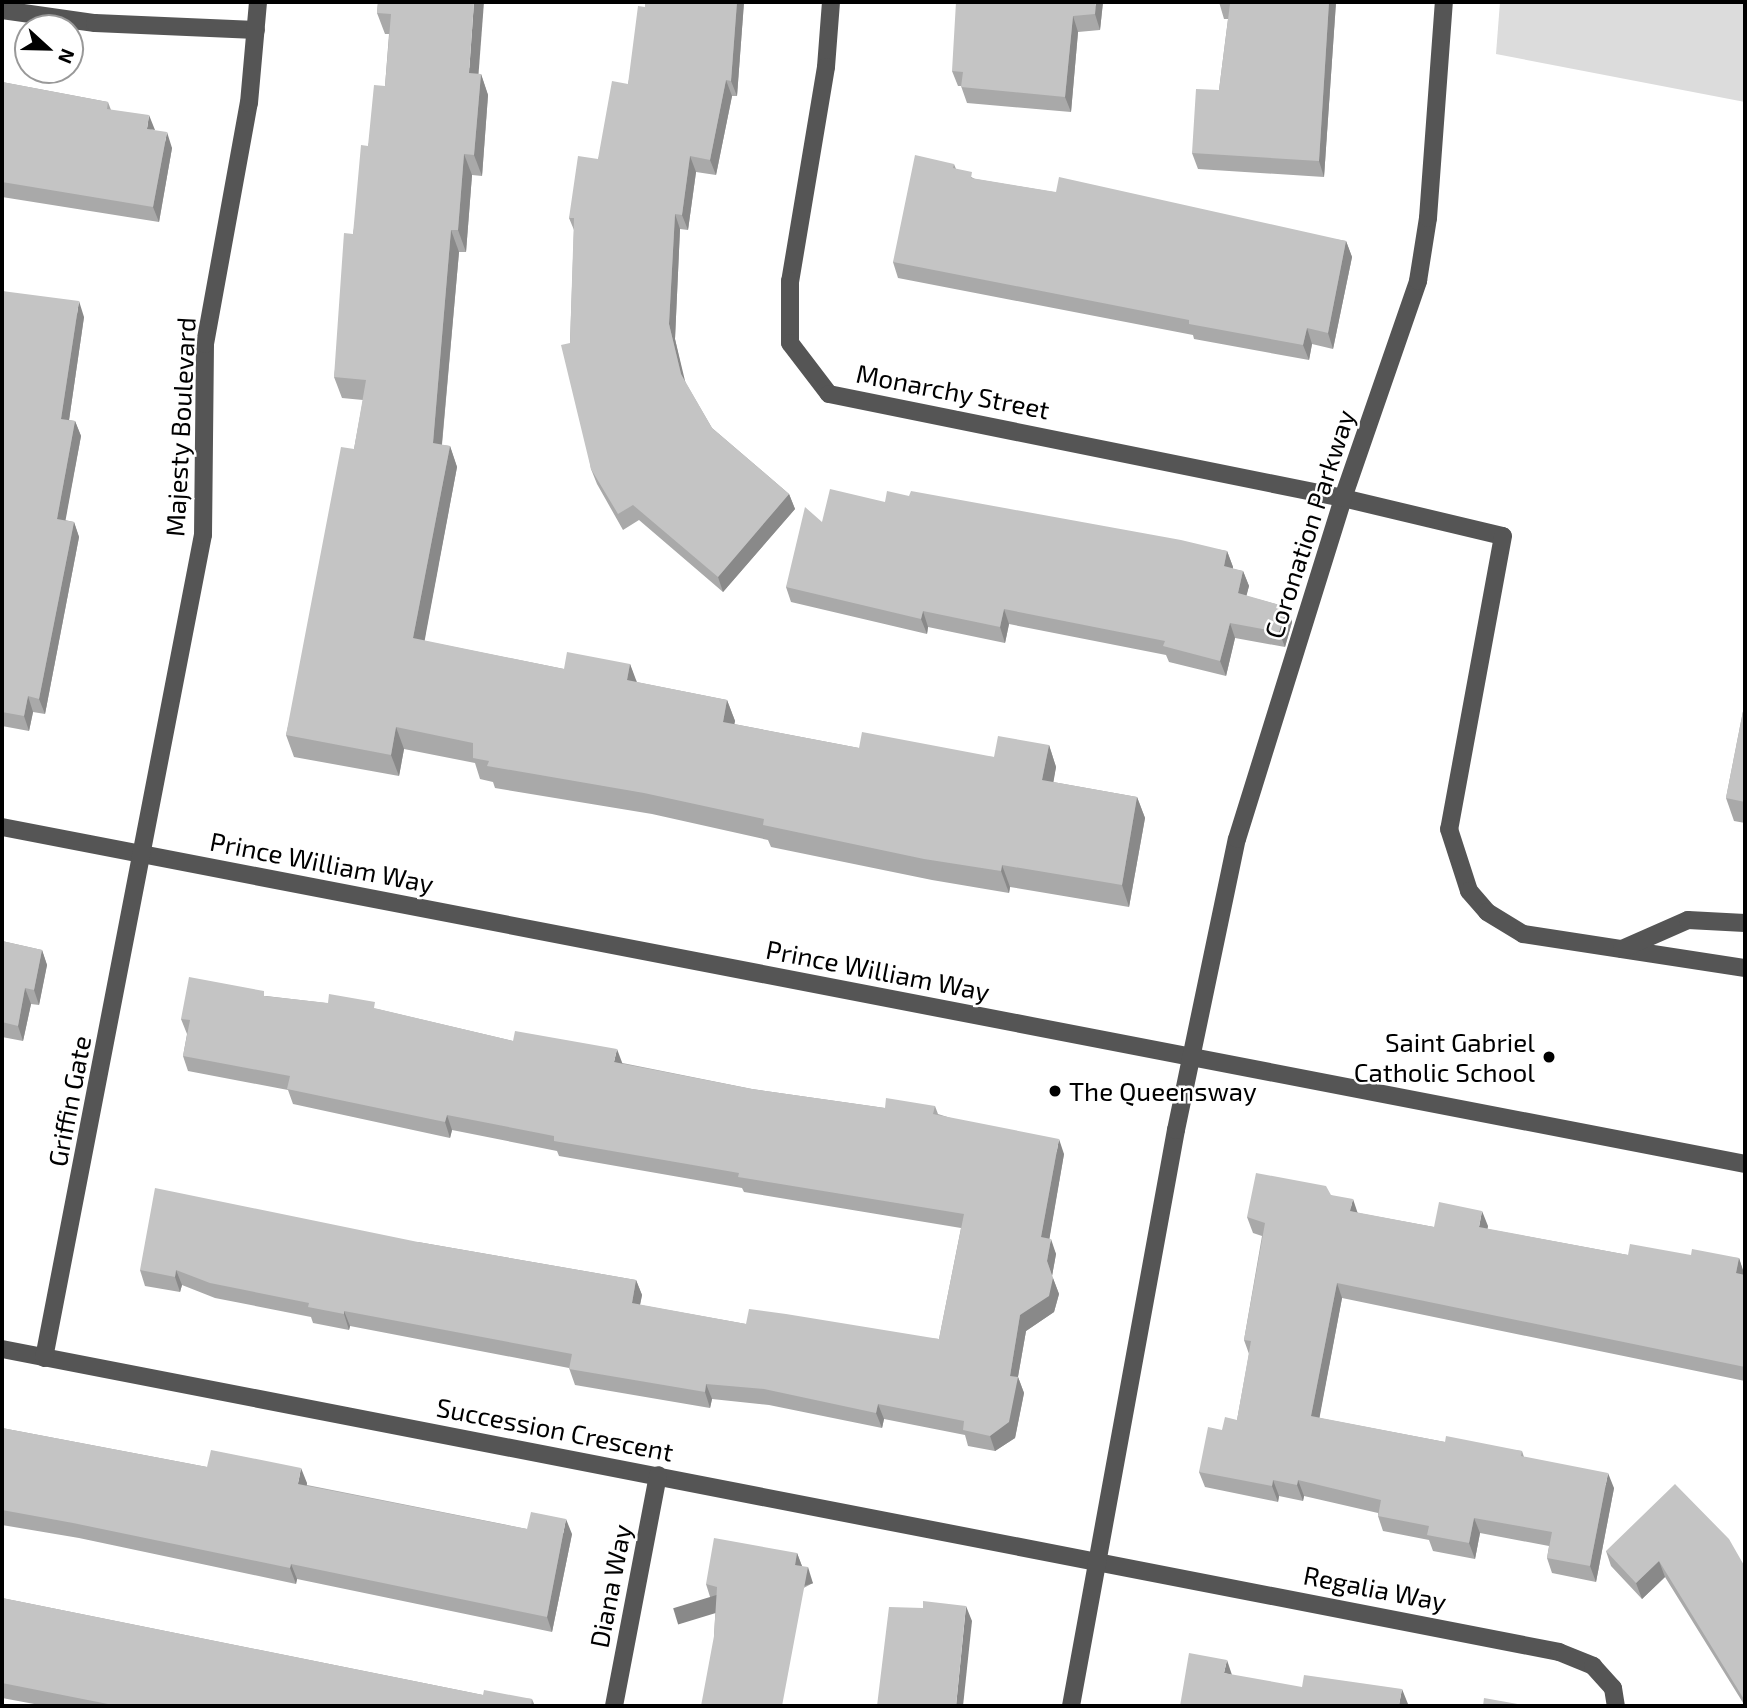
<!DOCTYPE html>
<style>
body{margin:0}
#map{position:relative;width:1747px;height:1708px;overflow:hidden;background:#fff;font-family:"Exo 2",sans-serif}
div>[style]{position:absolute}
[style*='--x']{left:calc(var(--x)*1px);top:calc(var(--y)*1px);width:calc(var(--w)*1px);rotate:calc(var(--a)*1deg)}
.green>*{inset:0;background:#dcdcdc}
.minor>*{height:18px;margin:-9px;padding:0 9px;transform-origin:9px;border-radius:9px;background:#555}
.wall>*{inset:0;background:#a9a9a9}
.shaded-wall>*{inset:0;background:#898989;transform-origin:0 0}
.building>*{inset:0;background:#c4c4c4}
.dots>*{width:19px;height:19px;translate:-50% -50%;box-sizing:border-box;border:4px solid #fff;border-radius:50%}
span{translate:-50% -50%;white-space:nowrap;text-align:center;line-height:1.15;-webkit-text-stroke:5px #fff;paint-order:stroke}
.street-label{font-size:26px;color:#000}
.poi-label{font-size:26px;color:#000}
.right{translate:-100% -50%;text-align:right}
.left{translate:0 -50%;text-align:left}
.frame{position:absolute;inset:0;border:4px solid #000;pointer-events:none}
.north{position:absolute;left:14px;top:14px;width:70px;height:70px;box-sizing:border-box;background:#fff;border:2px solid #999;border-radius:50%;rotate:112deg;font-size:19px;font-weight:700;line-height:28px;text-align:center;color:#000}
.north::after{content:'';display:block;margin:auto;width:24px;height:32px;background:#000;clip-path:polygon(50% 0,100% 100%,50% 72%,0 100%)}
</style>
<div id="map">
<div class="green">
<div style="clip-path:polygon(1500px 2px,1745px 2px,1745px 102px,1496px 54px)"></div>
</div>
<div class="minor">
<div style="--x:831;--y:2;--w:65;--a:94.4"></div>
<div style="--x:826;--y:67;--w:217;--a:99.5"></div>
<div style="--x:790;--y:281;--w:62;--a:90"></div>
<div style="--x:790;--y:343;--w:64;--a:52.6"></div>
<div style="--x:829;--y:394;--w:524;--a:11.44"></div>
<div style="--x:1343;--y:498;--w:164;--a:13.4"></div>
<div style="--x:1503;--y:536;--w:298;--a:100.4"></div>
<div style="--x:1449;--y:829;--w:65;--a:72.1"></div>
<div style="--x:1469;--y:891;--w:28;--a:49"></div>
<div style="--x:1487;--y:912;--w:42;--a:31.4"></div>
<div style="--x:1523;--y:934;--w:225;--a:8.7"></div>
<div style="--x:2;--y:10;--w:94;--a:8"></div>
<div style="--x:95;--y:23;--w:161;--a:2.5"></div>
<div style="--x:2;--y:827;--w:1775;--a:10.94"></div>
<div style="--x:1622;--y:949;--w:72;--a:-23.7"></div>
<div style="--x:1688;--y:920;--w:57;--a:3"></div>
<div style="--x:2;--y:1349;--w:1586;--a:11.01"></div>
<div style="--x:1559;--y:1652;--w:37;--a:22"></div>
<div style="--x:1593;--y:1666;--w:30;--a:48"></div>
<div style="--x:1613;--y:1688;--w:18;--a:81"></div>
<div style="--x:44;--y:1358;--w:838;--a:-79.07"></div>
<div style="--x:203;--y:535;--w:191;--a:-89.4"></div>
<div style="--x:205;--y:344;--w:245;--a:-79.7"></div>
<div style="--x:249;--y:103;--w:101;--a:-84.9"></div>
<div style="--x:614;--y:1706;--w:235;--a:-79.2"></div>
<div style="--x:1071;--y:1706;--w:585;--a:-79.67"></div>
<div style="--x:1176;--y:1130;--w:297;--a:-78.2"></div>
<div style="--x:1237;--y:839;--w:357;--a:-72.7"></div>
<div style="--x:1343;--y:498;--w:230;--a:-70.9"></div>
<div style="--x:1418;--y:281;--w:64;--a:-81"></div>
<div style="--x:1428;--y:218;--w:217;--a:-85.8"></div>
</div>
<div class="wall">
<div style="clip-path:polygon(378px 2px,478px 74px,481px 74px,488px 95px,482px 176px,472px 175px,466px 252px,459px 252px,442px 445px,450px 446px,457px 467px,424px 641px,564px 669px,630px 664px,636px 682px,727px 700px,735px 721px,734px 724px,859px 748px,994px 757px,1049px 745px,1056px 767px,1053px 782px,1137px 797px,1145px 818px,1129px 907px,1010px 887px,1009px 893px,932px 880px,771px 847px,768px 840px,652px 814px,495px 788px,493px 782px,480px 779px,475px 763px,404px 749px,399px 776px,294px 757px,286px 735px,354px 449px,363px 400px,342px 398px,334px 377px,353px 234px,368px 146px,385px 86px,389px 34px,385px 34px,377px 13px)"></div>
<div style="clip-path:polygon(744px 2px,737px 96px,732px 96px,716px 175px,696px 172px,688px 230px,680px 229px,675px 339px,684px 380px,712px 428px,789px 494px,795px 509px,723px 592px,639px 520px,623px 530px,597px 484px,591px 469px,570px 343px,574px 230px,569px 218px,598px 159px,628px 84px,645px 7px)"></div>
<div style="clip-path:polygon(1103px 2px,1100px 30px,1078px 32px,1071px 112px,967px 103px,961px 86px,958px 86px,952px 71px)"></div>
<div style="clip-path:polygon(1219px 2px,1336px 2px,1324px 177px,1198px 169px,1192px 153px,1219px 90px,1228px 19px,1224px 19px)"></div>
<div style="clip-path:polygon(2px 82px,108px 102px,111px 110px,155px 131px,172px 148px,159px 222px,2px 197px)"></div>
<div style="clip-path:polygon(954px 164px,956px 169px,975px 179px,1346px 241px,1352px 257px,1333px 349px,1312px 344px,1309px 360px,1194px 339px,1193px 335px,898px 278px,893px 262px)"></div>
<div style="clip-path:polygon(2px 291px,84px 317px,69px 420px,75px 421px,81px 436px,65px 520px,74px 522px,79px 537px,45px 714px,33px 712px,29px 731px,2px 726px)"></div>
<div style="clip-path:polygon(909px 496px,1227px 551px,1233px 567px,1233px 569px,1243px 571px,1249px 586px,1246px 596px,1287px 607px,1292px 622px,1285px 647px,1235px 638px,1226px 676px,1169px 662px,1166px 655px,1009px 624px,1005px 643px,928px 627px,927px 634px,791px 602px,786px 587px,822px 522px,885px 502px)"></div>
<div style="clip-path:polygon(1745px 701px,1745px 823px,1734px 821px,1726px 798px)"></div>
<div style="clip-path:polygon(2px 941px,42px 950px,47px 965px,39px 1005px,31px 1004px,23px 1041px,2px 1037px)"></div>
<div style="clip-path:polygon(266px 996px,377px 1009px,513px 1041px,752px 1089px,885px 1108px,935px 1106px,938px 1114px,1064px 1154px,1049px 1239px,1056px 1254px,1052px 1276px,1059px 1294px,1054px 1312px,1026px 1331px,1018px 1377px,1024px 1393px,1015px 1438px,995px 1451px,968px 1446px,965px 1435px,884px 1419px,882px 1428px,769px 1405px,712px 1399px,710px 1408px,575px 1385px,569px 1368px,350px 1326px,349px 1330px,313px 1323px,311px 1317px,215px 1298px,182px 1285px,180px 1292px,145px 1286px,140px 1270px,418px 1242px,636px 1280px,642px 1295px,640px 1305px,746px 1324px,939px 1339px,961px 1228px,744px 1192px,742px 1188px,559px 1156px,557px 1151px,452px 1130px,450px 1138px,293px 1104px,288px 1090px,188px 1071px,183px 1056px,187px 1034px,181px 1019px)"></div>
<div style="clip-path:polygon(1331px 1195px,1358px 1213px,1434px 1227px,1488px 1226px,1487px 1229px,1628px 1255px,1691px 1255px,1739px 1258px,1744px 1275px,1745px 1275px,1745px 1381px,1342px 1298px,1319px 1418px,1445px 1442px,1522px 1451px,1524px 1457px,1614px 1488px,1596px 1582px,1552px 1573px,1547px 1558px,1549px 1546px,1480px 1533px,1475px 1559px,1433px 1551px,1429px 1540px,1383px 1531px,1378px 1516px,1378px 1513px,1304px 1496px,1303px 1501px,1279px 1496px,1278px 1502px,1205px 1487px,1199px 1472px,1222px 1430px,1237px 1420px,1249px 1354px,1244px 1340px,1262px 1236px,1253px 1233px,1247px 1217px)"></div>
<div style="clip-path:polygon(2px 1428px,207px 1467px,307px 1483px,307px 1485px,527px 1529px,572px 1534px,552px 1632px,297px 1579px,296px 1584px,79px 1538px,2px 1525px)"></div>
<div style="clip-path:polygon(1606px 1551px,1745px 1567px,1745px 1706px,1665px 1577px,1642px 1599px,1611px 1566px)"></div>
<div style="clip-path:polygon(797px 1553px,802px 1566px,813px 1583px,714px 1636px,716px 1601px,711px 1600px,706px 1584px)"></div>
<div style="clip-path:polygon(2px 1598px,483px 1695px,532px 1699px,535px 1706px,45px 1706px,2px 1698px)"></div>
</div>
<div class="shaded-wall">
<div style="clip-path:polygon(474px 2px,484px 2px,477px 94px,469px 73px)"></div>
<div style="clip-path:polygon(737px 2px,744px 2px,737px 96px,731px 81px)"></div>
<div style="clip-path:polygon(1096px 2px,1103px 2px,1100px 30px,1095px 14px)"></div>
<div style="clip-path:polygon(1329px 2px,1336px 2px,1324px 177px,1319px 161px)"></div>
<div style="clip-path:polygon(1073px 16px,1078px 32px,1071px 112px,1065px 97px)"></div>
<div style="clip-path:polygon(481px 74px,488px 95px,482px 176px,474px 155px)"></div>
<div style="clip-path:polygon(726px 80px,732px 96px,716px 175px,710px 160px)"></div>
<div style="clip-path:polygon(149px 115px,155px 130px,147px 129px)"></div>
<div style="clip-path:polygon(167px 132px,172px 148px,159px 222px,153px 207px)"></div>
<div style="clip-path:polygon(464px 154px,472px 175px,466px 252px,458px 230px)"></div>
<div style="clip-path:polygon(690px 156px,696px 172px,688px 230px,682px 215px)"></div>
<div style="clip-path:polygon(675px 214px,680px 229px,675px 339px,687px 389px,681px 374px,669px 324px)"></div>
<div style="clip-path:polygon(451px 230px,459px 252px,440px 464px,433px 443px)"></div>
<div style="clip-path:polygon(1346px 241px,1352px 257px,1333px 349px,1328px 333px)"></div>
<div style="clip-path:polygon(79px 301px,84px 317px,67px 434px,61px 419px)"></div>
<div style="clip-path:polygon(1307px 328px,1312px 344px,1309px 360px,1303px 345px)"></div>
<div style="clip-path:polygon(75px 421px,81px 436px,63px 534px,57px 519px)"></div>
<div style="clip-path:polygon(450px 446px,457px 467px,421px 660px,413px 638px)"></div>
<div style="clip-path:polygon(789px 494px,795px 509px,723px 592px,718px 577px)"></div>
<div style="clip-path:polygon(74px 522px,79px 537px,45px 714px,39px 699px)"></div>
<div style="clip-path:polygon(1227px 551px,1233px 567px,1229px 582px,1224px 566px)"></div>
<div style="clip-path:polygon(1243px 571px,1249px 586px,1243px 609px,1238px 593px)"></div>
<div style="clip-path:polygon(1287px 607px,1292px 622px,1285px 647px,1279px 632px)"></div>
<div style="clip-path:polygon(1004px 609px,1009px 624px,1005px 643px,1000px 627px)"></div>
<div style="clip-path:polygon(923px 611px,928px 627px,927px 634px,921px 619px)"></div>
<div style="clip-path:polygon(1230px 623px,1235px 638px,1226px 676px,1220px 661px)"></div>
<div style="clip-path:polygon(630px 664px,638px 685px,627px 680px)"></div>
<div style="clip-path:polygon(28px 696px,33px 712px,29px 731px,24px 716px)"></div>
<div style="clip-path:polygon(727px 700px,735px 721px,731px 743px,723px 722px)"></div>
<div style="clip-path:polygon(396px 727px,404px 749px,399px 776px,391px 755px)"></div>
<div style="clip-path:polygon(1049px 745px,1056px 767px,1050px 802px,1042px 780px)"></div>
<div style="clip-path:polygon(1137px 797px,1145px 818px,1129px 907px,1122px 885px)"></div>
<div style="clip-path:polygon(1002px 865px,1010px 887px,1009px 893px,1001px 871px)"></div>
<div style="clip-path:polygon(42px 950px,47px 965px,39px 1005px,34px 990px)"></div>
<div style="clip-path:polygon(25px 988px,31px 1004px,23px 1041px,18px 1026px)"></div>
<div style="clip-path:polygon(617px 1049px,623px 1065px,614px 1062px)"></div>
<div style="clip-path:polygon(447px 1115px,452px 1130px,450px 1138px,445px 1122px)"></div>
<div style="clip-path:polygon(1059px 1139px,1064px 1154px,1047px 1253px,1041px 1237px)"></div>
<div style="clip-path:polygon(1353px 1199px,1358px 1214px,1350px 1211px)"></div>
<div style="clip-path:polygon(1482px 1211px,1488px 1226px,1485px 1243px,1479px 1227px)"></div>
<div style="clip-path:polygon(1051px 1239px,1056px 1254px,1052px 1276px,1047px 1261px)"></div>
<div style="clip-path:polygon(1739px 1258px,1744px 1273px,1742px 1288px,1736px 1273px)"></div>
<div style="clip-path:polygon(176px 1270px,182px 1285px,180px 1292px,175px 1277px)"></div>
<div style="clip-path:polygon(1053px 1278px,1059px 1294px,1054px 1312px,1026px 1331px,1017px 1382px,1018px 1377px,1024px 1393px,1015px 1438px,995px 1451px,990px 1436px,1010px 1376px,1020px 1315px)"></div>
<div style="clip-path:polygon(636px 1280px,642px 1295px,637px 1319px,632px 1303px)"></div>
<div style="clip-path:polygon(1337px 1283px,1342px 1298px,1317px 1431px,1311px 1416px)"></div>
<div style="clip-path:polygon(344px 1311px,350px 1326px,349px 1330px,344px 1314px)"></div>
<div style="clip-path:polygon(706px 1384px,712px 1399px,710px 1408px,705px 1392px)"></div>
<div style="clip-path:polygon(878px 1404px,884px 1419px,882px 1428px,876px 1413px)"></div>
<div style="clip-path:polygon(301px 1468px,307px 1483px,304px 1499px,298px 1484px)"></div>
<div style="clip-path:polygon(1608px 1473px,1614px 1488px,1596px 1582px,1590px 1566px)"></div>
<div style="clip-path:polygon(1273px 1480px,1279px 1496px,1278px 1502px,1272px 1486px)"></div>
<div style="clip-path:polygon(1298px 1480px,1304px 1496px,1303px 1501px,1297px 1485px)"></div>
<div style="clip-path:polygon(1474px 1518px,1480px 1533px,1475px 1559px,1469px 1543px)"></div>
<div style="clip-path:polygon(566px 1519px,572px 1534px,552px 1632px,547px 1617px)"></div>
<div style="clip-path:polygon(797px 1553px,803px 1569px,795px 1565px)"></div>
<div style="clip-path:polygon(1659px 1561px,1665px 1577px,1642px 1599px,1636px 1583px)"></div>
<div style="clip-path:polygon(291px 1564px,297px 1579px,296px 1584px,290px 1568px)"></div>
<div style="left:808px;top:1567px;width:17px;height:141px;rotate:73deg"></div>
<div style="clip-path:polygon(966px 1606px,972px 1621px,963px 1706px,956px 1706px)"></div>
<div style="clip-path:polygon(1227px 1660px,1232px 1675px,1224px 1673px)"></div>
<div style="clip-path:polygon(1402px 1689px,1408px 1704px,1407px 1706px,1399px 1705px)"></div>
</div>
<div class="building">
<div style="clip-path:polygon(378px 2px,474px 2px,469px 73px,481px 74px,474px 155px,464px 154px,458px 230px,451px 230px,433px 443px,450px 446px,413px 638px,564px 669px,567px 652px,630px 664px,627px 680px,727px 700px,723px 722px,859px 748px,862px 732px,994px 757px,998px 736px,1049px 745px,1042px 780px,1137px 797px,1122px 885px,1002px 865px,1001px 871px,924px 859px,763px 825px,764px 819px,644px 793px,487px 766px,489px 761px,473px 758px,473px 743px,396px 727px,391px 755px,286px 735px,341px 447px,354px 449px,366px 380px,334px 377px,344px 233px,353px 234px,361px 145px,368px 146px,374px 85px,385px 86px,391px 14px,377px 13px)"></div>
<div style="clip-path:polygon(645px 2px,737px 2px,731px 81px,726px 80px,710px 160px,690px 156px,682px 215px,675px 214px,669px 324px,681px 374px,712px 428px,789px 494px,718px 577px,633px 505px,618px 514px,591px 469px,561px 345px,570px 343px,574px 218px,569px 218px,578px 156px,598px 159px,612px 81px,628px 84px,638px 6px,645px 7px)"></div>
<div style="clip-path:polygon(956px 2px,1096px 2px,1095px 14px,1073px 16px,1065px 97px,961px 87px,963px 72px,952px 71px)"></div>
<div style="clip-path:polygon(1219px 2px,1329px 2px,1319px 161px,1192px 153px,1196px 89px,1219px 90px,1230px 4px,1218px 3px)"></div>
<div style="clip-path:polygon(2px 82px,108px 102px,107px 109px,149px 115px,147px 129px,167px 132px,153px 207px,2px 182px)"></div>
<div style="clip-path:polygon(915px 155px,954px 164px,953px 168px,972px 172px,971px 178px,1056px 192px,1059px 177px,1346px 241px,1328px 333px,1307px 328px,1303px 345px,1189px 324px,1189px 320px,893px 262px)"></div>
<div style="clip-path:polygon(2px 291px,79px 301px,61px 419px,75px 421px,57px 519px,74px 522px,39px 699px,28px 696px,24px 716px,2px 712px)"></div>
<div style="clip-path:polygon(830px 489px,885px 502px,887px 491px,909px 496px,911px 491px,1181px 540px,1227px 551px,1224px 566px,1243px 571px,1238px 593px,1287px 607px,1279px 632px,1230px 623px,1220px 661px,1163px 646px,1165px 641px,1004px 609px,1000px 627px,923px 611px,921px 619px,786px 587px,805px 507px,822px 522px)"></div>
<div style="clip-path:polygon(1745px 701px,1745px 802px,1726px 798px)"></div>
<div style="clip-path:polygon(2px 941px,42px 950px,34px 990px,25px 988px,18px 1026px,2px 1022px)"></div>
<div style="clip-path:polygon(189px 977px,264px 991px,264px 996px,328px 1003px,329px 994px,375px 1002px,374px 1008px,513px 1041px,515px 1031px,617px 1049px,614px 1062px,752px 1089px,885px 1108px,886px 1098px,935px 1106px,933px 1114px,1059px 1139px,1041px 1237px,1051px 1239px,1047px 1261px,1053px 1278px,1049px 1296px,1020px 1315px,1010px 1376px,1018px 1377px,1009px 1422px,990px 1436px,963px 1430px,964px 1421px,878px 1404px,876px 1413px,764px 1389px,706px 1384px,705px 1392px,569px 1369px,572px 1354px,344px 1311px,344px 1314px,308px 1307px,309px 1303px,210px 1283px,176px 1270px,175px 1277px,140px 1270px,155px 1188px,418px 1242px,636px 1280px,632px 1303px,746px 1324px,749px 1309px,786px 1314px,939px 1339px,964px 1214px,738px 1177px,739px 1173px,554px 1141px,554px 1136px,447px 1115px,445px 1122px,287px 1089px,290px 1076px,183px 1056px,190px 1020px,181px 1019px)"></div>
<div style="clip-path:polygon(1256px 1173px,1326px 1186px,1331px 1195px,1353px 1199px,1350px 1211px,1434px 1227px,1439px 1202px,1482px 1211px,1479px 1227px,1628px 1255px,1630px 1244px,1691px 1255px,1692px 1249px,1739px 1258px,1736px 1273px,1745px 1275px,1745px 1367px,1337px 1283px,1311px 1416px,1445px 1442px,1446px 1436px,1522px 1451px,1521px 1456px,1608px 1473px,1590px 1566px,1547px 1558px,1552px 1532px,1474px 1518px,1469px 1543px,1427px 1535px,1429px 1526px,1378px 1516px,1381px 1500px,1298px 1480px,1297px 1485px,1273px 1480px,1272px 1486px,1199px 1472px,1208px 1427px,1222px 1430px,1225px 1417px,1237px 1420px,1251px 1341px,1244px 1340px,1265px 1223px,1247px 1217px)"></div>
<div style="clip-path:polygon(2px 1428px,207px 1467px,211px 1450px,301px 1468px,298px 1484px,527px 1529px,531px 1512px,566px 1519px,547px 1617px,291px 1564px,290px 1568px,73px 1523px,2px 1510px)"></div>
<div style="clip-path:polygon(1675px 1484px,1729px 1539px,1745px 1567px,1745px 1701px,1659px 1561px,1636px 1583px,1606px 1551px)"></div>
<div style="clip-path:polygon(714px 1538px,797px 1553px,795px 1565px,808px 1567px,782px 1706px,701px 1706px,714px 1636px,717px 1587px,706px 1584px)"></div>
<div style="clip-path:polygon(2px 1598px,483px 1695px,484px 1690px,532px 1699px,531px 1706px,118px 1706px,2px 1683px)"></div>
<div style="clip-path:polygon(923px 1601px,966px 1606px,956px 1706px,877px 1706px,889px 1607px,923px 1608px)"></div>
<div style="clip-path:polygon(1189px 1653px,1227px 1660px,1224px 1673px,1302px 1687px,1304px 1675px,1402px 1689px,1399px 1705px,1406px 1706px,1180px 1706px)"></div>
<div style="clip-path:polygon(1484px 1698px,1529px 1706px,1483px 1706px)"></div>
</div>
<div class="dots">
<div style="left:1549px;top:1057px;background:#000"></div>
<div style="left:1055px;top:1091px;background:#000"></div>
</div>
<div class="street-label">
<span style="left:953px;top:391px;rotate:11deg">Monarchy Street</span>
<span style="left:180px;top:427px;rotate:-87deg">Majesty Boulevard</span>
<span style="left:1309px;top:524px;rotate:-72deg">Coronation Parkway</span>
<span style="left:322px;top:862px;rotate:11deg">Prince William Way</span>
<span style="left:878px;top:970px;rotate:11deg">Prince William Way</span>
<span style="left:69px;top:1101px;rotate:-79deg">Griffin Gate</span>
<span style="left:555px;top:1429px;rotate:11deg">Succession Crescent</span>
<span style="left:610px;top:1586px;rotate:-79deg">Diana Way</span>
<span style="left:1375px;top:1588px;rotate:11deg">Regalia Way</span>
</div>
<div class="poi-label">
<span class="right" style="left:1535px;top:1057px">Saint Gabriel<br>Catholic School</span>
<span class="left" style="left:1069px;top:1091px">The Queensway</span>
</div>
<div class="frame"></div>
<div class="north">N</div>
</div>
